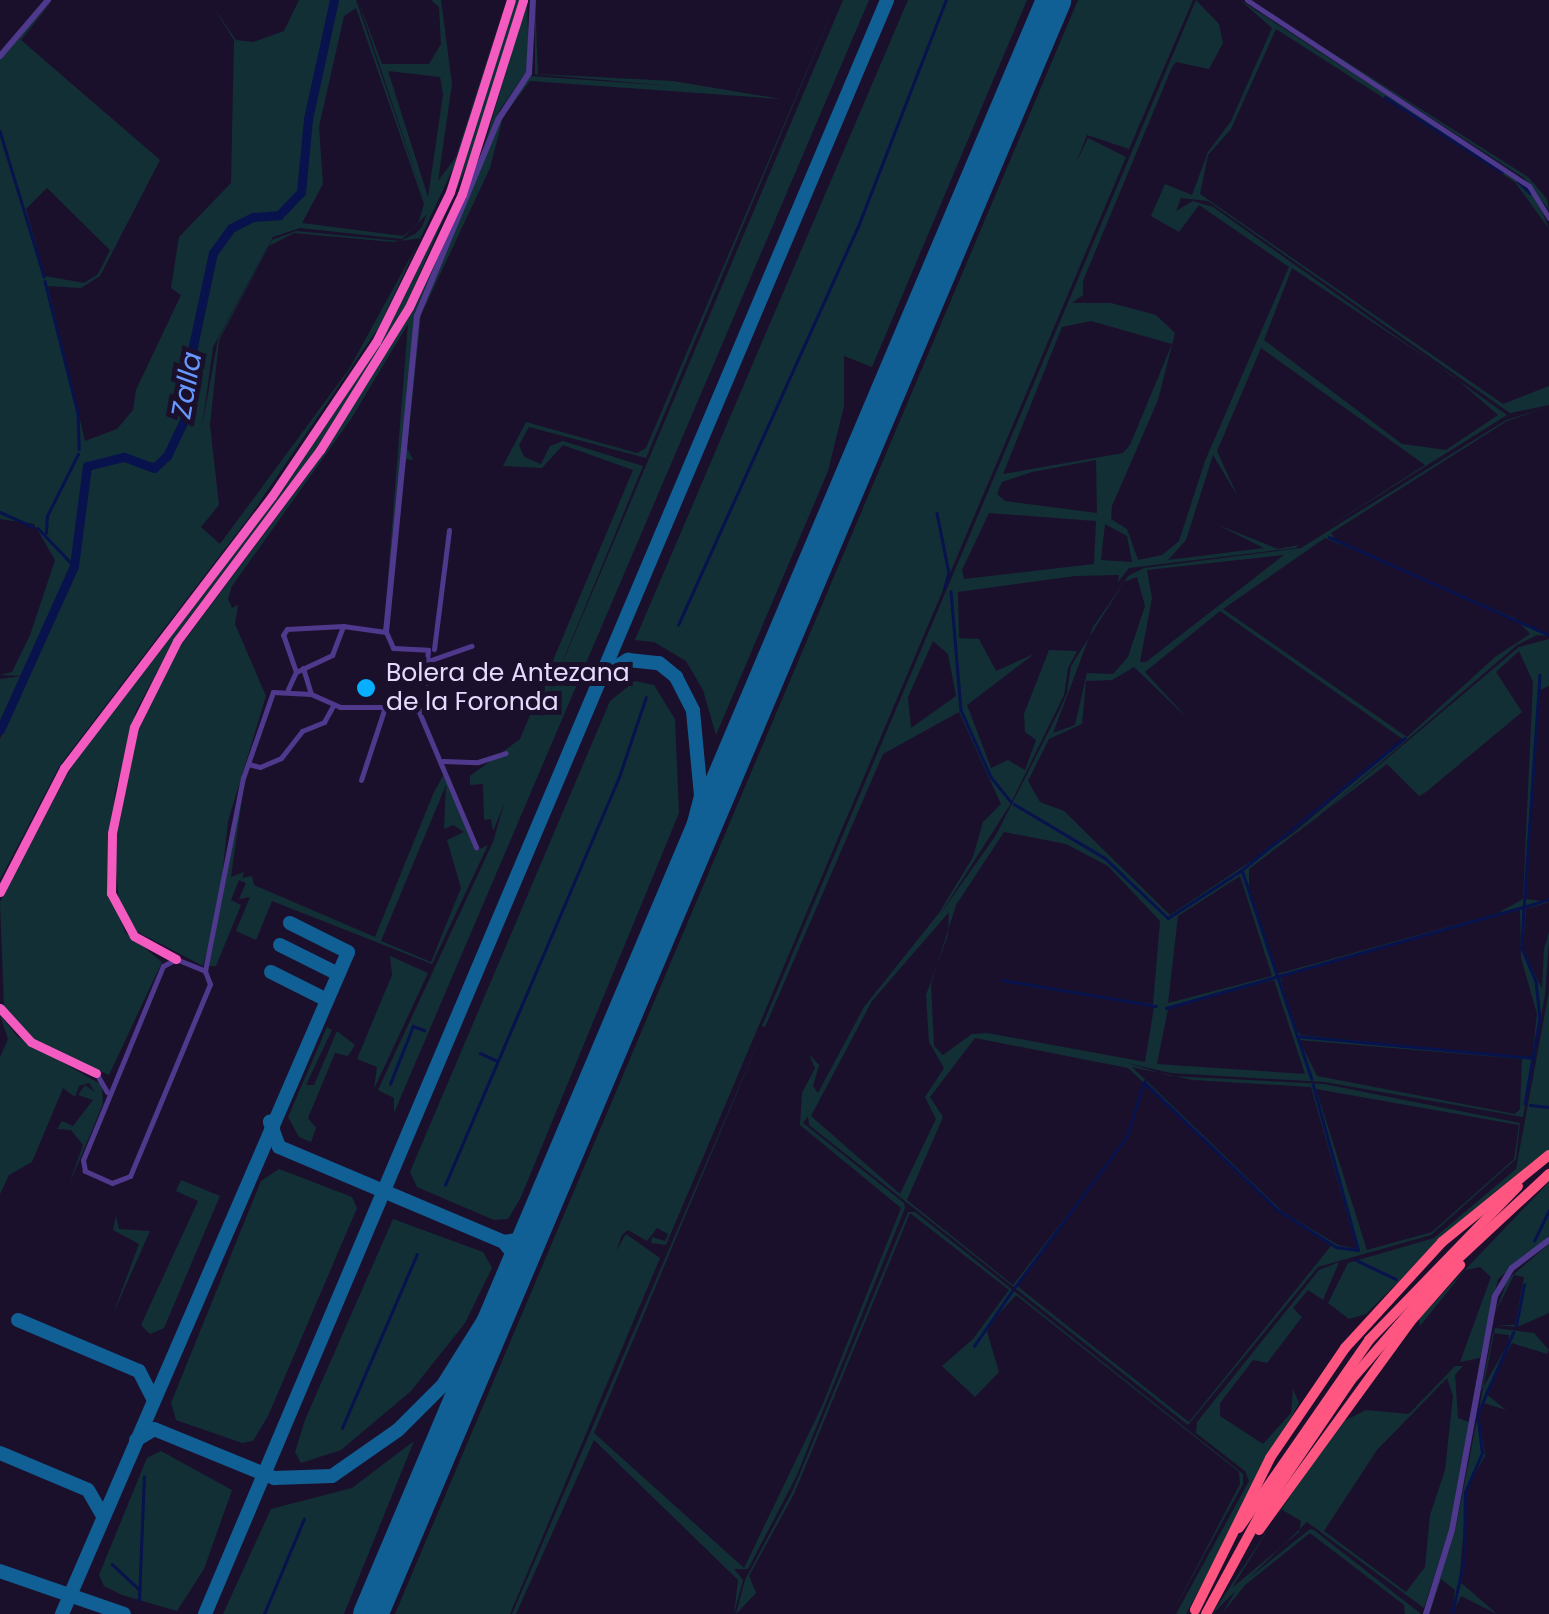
<!DOCTYPE html>
<style>
body{margin:0}
#map{position:relative;width:1549px;height:1614px;overflow:hidden;background:#1b102c;font-family:Poppins,sans-serif}
div>[style]{position:absolute}
[style*='--x']{left:calc(var(--x)*1px);top:calc(var(--y)*1px);width:calc(var(--w)*1px);rotate:calc(var(--a)*1deg)}
.green>*{inset:0;background:#122f36}
.stream>*{height:2.5px;margin:-1.25px;padding:0 1.25px;transform-origin:1.25px;border-radius:1.25px;background:#08124c}
.river>*{height:9px;margin:-4.5px;padding:0 4.5px;transform-origin:4.5px;border-radius:4.5px;background:#08124c}
.taxiway>*{height:14px;margin:-7px;padding:0 7px;transform-origin:7px;border-radius:7px;background:#106096}
.runway>*{height:35px;margin:-17.5px;padding:0 17.5px;transform-origin:17.5px;border-radius:17.5px;background:#106096}
.minor>*{height:5px;margin:-2.5px;padding:0 2.5px;transform-origin:2.5px;border-radius:2.5px;background:#4f398d}
.tertiary>*{height:6px;margin:-3px;padding:0 3px;transform-origin:3px;border-radius:3px;background:#4f398d}
.trunk>*{height:9px;margin:-4.5px;padding:0 4.5px;transform-origin:4.5px;border-radius:4.5px;background:#f35bc0}
.motorway>*{height:10px;margin:-5px;padding:0 5px;transform-origin:5px;border-radius:5px;background:#ff5581}
.dots>*{width:28px;height:28px;translate:-50% -50%;box-sizing:border-box;border:5px solid #1b102c;border-radius:50%}
span{translate:-50% -50%;white-space:nowrap;text-align:center;line-height:1.15;-webkit-text-stroke:10px #1b102c;paint-order:stroke}
.poi-label{font-size:25px;color:#e7daff}
.left{translate:0 -50%;text-align:left}
.water-label{font-size:28px;color:#6898ff;font-style:italic}
</style>
<div id="map">
<div class="green">
<div style="clip-path:polygon(evenodd,53px 0,21px 40px,160px 160px,100px 276px,81px 288px,48px 286px,85px 441px,117px 429px,133px 410px,136px 390px,181px 295px,171px 288px,179px 237px,231px 183px,234px 40px,212px 5px,236px 40px,253px 42px,284px 31px,299px 0,356px 0,425px 202px,358px 0,382px 64px,429px 64px,441px 44px,439px 7px,431px 0,441px 0,452px 84px,438px 181px,456px 157px,506px 0,455px 164px,379px 327px,250px 516px,60px 765px,0 880px,0 739px,18px 702px,12px 700px,0 724px,0 679px,23px 676px,0 675px,12px 672px,30px 635px,55px 560px,34px 524px,0 519px,0 59px,53px 0,356px 8px,424px 204px,418px 224px,403px 236px,302px 223px,323px 184px,319px 127px,344px 16px,356px 8px,53px 0,388px 71px,440px 77px,443px 95px,428px 197px,388px 71px,53px 0,47px 188px,110px 250px,98px 274px,84px 283px,45px 276px,26px 209px,47px 188px,53px 0,427px 214px,422px 227px,415px 234px,400px 241px,296px 231px,272px 240px,218px 339px,202px 427px,213px 347px,273px 237px,300px 228px,402px 239px,427px 214px,53px 0,294px 233px,393px 242px,421px 238px,349px 369px,220px 544px,201px 527px,219px 505px,210px 425px,219px 340px,269px 246px,294px 233px)"></div>
<div style="clip-path:polygon(514px 0,519px 0,472px 154px,404px 309px,315px 450px,177px 634px,136px 711px,115px 793px,107px 884px,125px 932px,162px 962px,109px 1075px,35px 1041px,4px 1007px,0 902px,77px 756px,278px 494px,382px 339px,453px 193px)"></div>
<div style="clip-path:polygon(527px 0,529px 68px,499px 111px,445px 253px,415px 318px,387px 589px,408px 324px,351px 419px,232px 586px,228px 599px,232px 608px,238px 605px,235px 624px,266px 696px,228px 821px,219px 905px,203px 966px,132px 929px,120px 911px,114px 851px,137px 734px,173px 656px,311px 471px,408px 317px,480px 160px)"></div>
<div style="clip-path:polygon(535px 0,538px 74px,673px 81px,781px 99px,530px 81px,503px 117px,490px 168px,421px 315px,407px 448px,413px 460px,405px 459px,421px 309px,502px 117px,530px 76px,672px 86px,535px 74px)"></div>
<div style="clip-path:polygon(837px 0,646px 458px,529px 427px,519px 445px,524px 457px,541px 464px,550px 446px,563px 441px,643px 466px,493px 831px,491px 819px,484px 820px,483px 784px,470px 785px,470px 776px,520px 739px,633px 470px,563px 445px,542px 468px,503px 466px,526px 422px,637px 453px,646px 448px)"></div>
<div style="clip-path:polygon(843px 0,869px 0,394px 1113px,394px 1098px,378px 1090px,493px 842px,507px 794px)"></div>
<div style="clip-path:polygon(908px 0,1027px 0,872px 367px,844px 356px,844px 406px,828px 471px,716px 735px,703px 690px,686px 661px,654px 642px,635px 640px)"></div>
<div style="clip-path:polygon(1078px 0,1193px 0,1129px 149px,1087px 135px,1076px 163px,1088px 138px,1126px 157px,666px 1245px,651px 1243px,652px 1237px,665px 1241px,668px 1234px,657px 1228px,647px 1241px,628px 1230px,622px 1235px,616px 1251px,626px 1234px,660px 1258px,510px 1614px,395px 1614px)"></div>
<div style="clip-path:polygon(evenodd,1196px 0,1219px 24px,1223px 43px,1209px 69px,1176px 62px,1172px 67px,1083px 281px,1083px 295px,1072px 303px,1111px 303px,1156px 315px,1175px 333px,1158px 400px,1112px 506px,1111px 519px,1127px 529px,1138px 560px,1162px 555px,1179px 541px,1205px 461px,1289px 267px,1199px 205px,1179px 232px,1151px 216px,1165px 184px,1192px 195px,1208px 152px,1231px 121px,1272px 28px,1240px 0,1522px 183px,1538px 201px,1549px 229px,1515px 182px,1276px 29px,1231px 129px,1208px 155px,1200px 194px,1503px 404px,1549px 386px,1549px 405px,1510px 413px,1208px 201px,1181px 198px,1176px 211px,1193px 201px,1213px 207px,1507px 415px,1295px 548px,1129px 568px,1118px 582px,1119px 575px,1075px 576px,958px 592px,959px 638px,979px 639px,996px 671px,1034px 654px,967px 705px,991px 768px,1008px 760px,1025px 770px,1036px 740px,1025px 732px,1024px 714px,1049px 650px,1077px 651px,1068px 668px,1064px 695px,1010px 805px,939px 916px,996px 835px,1059px 711px,1067px 693px,1071px 666px,1128px 576px,1144px 568px,1301px 548px,1506px 420px,1549px 407px,1507px 421px,1331px 533px,1337px 542px,1549px 636px,1537px 635px,1517px 645px,1300px 832px,1519px 647px,1549px 639px,1549px 686px,1538px 691px,1526px 899px,1549px 902px,1526px 909px,1523px 949px,1542px 989px,1544px 949px,1549px 932px,1549px 941px,1545px 995px,1523px 1117px,1325px 1082px,1171px 1073px,1127px 1063px,1170px 1076px,1324px 1084px,1520px 1123px,1516px 1159px,1431px 1235px,1318px 1267px,1188px 1425px,809px 1125px,808px 1116px,803px 1123px,904px 1203px,905px 1208px,796px 1477px,748px 1569px,734px 1569px,743px 1580px,734px 1614px,738px 1580px,594px 1440px,516px 1614px,512px 1614px,763px 1031px,594px 1433px,744px 1568px,822px 1406px,901px 1208px,800px 1125px,802px 1093px,815px 1068px,809px 1054px,819px 1065px,813px 1086px,818px 1093px,864px 1007px,939px 913px,973px 857px,983px 822px,1001px 804px,959px 712px,883px 754px,765px 1027px,762px 1026px,1196px 0,1292px 268px,1453px 376px,1498px 415px,1446px 450px,1402px 444px,1264px 340px,1292px 268px,1196px 0,1091px 321px,1172px 344px,1130px 445px,1123px 453px,1003px 474px,1062px 327px,1091px 321px,1196px 0,1261px 348px,1425px 465px,1300px 545px,1278px 549px,1218px 525px,1264px 548px,1168px 560px,1186px 540px,1213px 455px,1238px 497px,1217px 451px,1261px 348px,1196px 0,1096px 460px,1097px 513px,1005px 501px,997px 494px,1002px 482px,1032px 472px,1096px 460px,1196px 0,989px 513px,1096px 521px,1094px 564px,964px 579px,962px 570px,989px 513px,1196px 0,1105px 524px,1127px 536px,1132px 562px,1101px 560px,1105px 524px,1196px 0,1325px 538px,1515px 618px,1530px 634px,1495px 657px,1407px 737px,1223px 609px,1325px 538px,1196px 0,1284px 555px,1146px 662px,1140px 662px,1152px 598px,1147px 570px,1284px 555px,1196px 0,1137px 577px,1145px 606px,1128px 657px,1113px 674px,1087px 673px,1075px 725px,1053px 733px,1093px 627px,1124px 582px,1137px 577px,1196px 0,1220px 611px,1404px 740px,1292px 834px,1170px 915px,1064px 811px,1040px 802px,1028px 781px,1049px 739px,1082px 724px,1086px 681px,1112px 680px,1134px 667px,1188px 719px,1145px 672px,1220px 611px,1196px 0,933px 641px,948px 654px,956px 696px,911px 728px,908px 697px,933px 641px,1196px 0,1519px 651px,1533px 682px,1523px 899px,1498px 913px,1277px 974px,1249px 896px,1249px 869px,1387px 764px,1419px 796px,1426px 792px,1522px 712px,1496px 672px,1519px 651px,1196px 0,1004px 832px,1066px 844px,1108px 866px,1160px 921px,1153px 1004px,1001px 982px,1154px 1007px,1145px 1062px,987px 1033px,972px 1034px,943px 1055px,934px 1046px,931px 984px,956px 905px,1004px 832px,1196px 0,1240px 876px,1272px 976px,1168px 1003px,1178px 916px,1240px 876px,1196px 0,1520px 910px,1521px 958px,1537px 1014px,1532px 1058px,1301px 1035px,1294px 1028px,1280px 977px,1520px 910px,1196px 0,949px 912px,948px 935px,926px 995px,929px 1042px,944px 1068px,925px 1097px,936px 1119px,900px 1194px,811px 1116px,872px 1001px,949px 912px,1196px 0,1274px 980px,1305px 1074px,1157px 1064px,1168px 1009px,1274px 980px,1196px 0,975px 1038px,1128px 1068px,1280px 1213px,1331px 1246px,1189px 1422px,1017px 1286px,1130px 1134px,1013px 1285px,907px 1200px,943px 1117px,930px 1097px,975px 1038px,1196px 0,1299px 1040px,1522px 1059px,1520px 1109px,1515px 1114px,1317px 1076px,1299px 1040px,1196px 0,1132px 1067px,1193px 1080px,1311px 1087px,1357px 1249px,1338px 1245px,1283px 1212px,1132px 1067px,1196px 0,1316px 1089px,1519px 1125px,1514px 1159px,1432px 1232px,1367px 1250px,1316px 1089px)"></div>
<div style="clip-path:polygon(1249px 0,1528px 177px,1547px 199px,1549px 210px,1524px 178px)"></div>
<div style="clip-path:polygon(635px 681px,654px 685px,675px 719px,679px 813px,521px 1197px,508px 1219px,494px 1220px,417px 1187px,410px 1172px,610px 701px)"></div>
<div style="clip-path:polygon(evenodd,246px 771px,231px 877px,244px 872px,242px 878px,252px 876px,254px 885px,375px 937px,434px 792px,443px 776px,450px 780px,476px 851px,488px 845px,432px 964px,272px 901px,256px 940px,236px 931px,250px 897px,239px 899px,246px 883px,239px 880px,231px 900px,241px 905px,216px 966px,209px 966px,246px 771px,446px 785px,444px 829px,453px 825px,464px 832px,447px 840px,461px 888px,431px 962px,381px 941px,446px 785px)"></div>
<div style="clip-path:polygon(390px 956px,428px 973px,374px 1089px,377px 1067px,357px 1059px,392px 975px)"></div>
<div style="clip-path:polygon(1549px 991px,1549px 1151px,1446px 1234px,1366px 1314px,1349px 1319px,1328px 1303px,1348px 1263px,1434px 1238px,1516px 1169px)"></div>
<div style="clip-path:polygon(0 1015px,18px 1037px,102px 1085px,103px 1104px,69px 1185px,83px 1145px,71px 1130px,57px 1129px,62px 1121px,73px 1126px,93px 1100px,78px 1095px,85px 1085px,95px 1092px,89px 1083px,79px 1086px,75px 1097px,63px 1088px,32px 1162px,9px 1175px,0 1194px,0 1057px,8px 1039px)"></div>
<div style="clip-path:polygon(327px 1027px,332px 1030px,306px 1085px,314px 1085px,337px 1031px,355px 1045px,348px 1056px,335px 1053px,308px 1118px,316px 1128px,311px 1142px,299px 1137px,288px 1117px)"></div>
<div style="clip-path:polygon(279px 1169px,352px 1197px,357px 1208px,268px 1416px,253px 1441px,242px 1443px,176px 1420px,171px 1403px,261px 1181px)"></div>
<div style="clip-path:polygon(181px 1180px,220px 1196px,164px 1328px,150px 1334px,141px 1325px,198px 1201px,176px 1191px)"></div>
<div style="clip-path:polygon(1549px 1182px,1549px 1236px,1498px 1279px,1480px 1358px,1460px 1362px,1491px 1277px,1480px 1267px,1465px 1270px,1420px 1326px,1419px 1318px)"></div>
<div style="clip-path:polygon(908px 1212px,915px 1212px,1243px 1474px,1243px 1484px,1172px 1614px,1240px 1484px,1239px 1472px,1016px 1295px,986px 1328px,999px 1372px,975px 1397px,942px 1366px,973px 1339px,1009px 1290px,910px 1213px,794px 1494px,749px 1576px,756px 1593px,736px 1614px,745px 1580px,793px 1490px)"></div>
<div style="clip-path:polygon(116px 1216px,119px 1229px,150px 1231px,113px 1314px,139px 1244px,113px 1230px)"></div>
<div style="clip-path:polygon(393px 1219px,483px 1252px,492px 1268px,465px 1323px,411px 1391px,341px 1450px,301px 1463px,295px 1452px,305px 1420px)"></div>
<div style="clip-path:polygon(1549px 1244px,1549px 1313px,1517px 1327px,1497px 1325px,1515px 1325px,1524px 1277px,1514px 1275px,1495px 1313px,1508px 1279px)"></div>
<div style="clip-path:polygon(1339px 1262px,1323px 1300px,1308px 1290px,1293px 1308px,1302px 1317px,1267px 1363px,1253px 1360px,1220px 1403px,1220px 1416px,1263px 1444px,1291px 1413px,1293px 1389px,1299px 1403px,1186px 1614px,1176px 1614px,1249px 1481px,1245px 1471px,1196px 1433px,1197px 1422px,1319px 1270px)"></div>
<div style="clip-path:polygon(evenodd,1495px 1328px,1534px 1333px,1549px 1350px,1547px 1354px,1512px 1343px,1485px 1393px,1506px 1410px,1484px 1403px,1479px 1415px,1485px 1456px,1468px 1485px,1459px 1581px,1497px 1614px,1461px 1596px,1452px 1614px,1455px 1590px,1441px 1579px,1429px 1614px,1456px 1526px,1495px 1328px,1493px 1333px,1509px 1335px,1509px 1342px,1481px 1391px,1493px 1333px)"></div>
<div style="clip-path:polygon(evenodd,1455px 1366px,1463px 1366px,1455px 1375px,1458px 1418px,1469px 1422px,1452px 1521px,1424px 1608px,1307px 1522px,1212px 1614px,1338px 1424px,1366px 1410px,1409px 1414px,1455px 1366px,1447px 1378px,1453px 1396px,1445px 1470px,1430px 1515px,1425px 1567px,1406px 1592px,1324px 1531px,1377px 1450px,1447px 1378px,1455px 1366px,1281px 1509px,1301px 1521px,1299px 1532px,1232px 1588px,1281px 1509px)"></div>
<div style="clip-path:polygon(414px 1441px,344px 1614px,223px 1614px,271px 1509px,352px 1488px)"></div>
<div style="clip-path:polygon(161px 1451px,232px 1490px,204px 1569px,177px 1611px,122px 1595px,104px 1586px,99px 1575px,147px 1458px)"></div>
<div style="clip-path:polygon(1310px 1529px,1314px 1530px,1421px 1614px,1405px 1614px,1404px 1605px,1310px 1533px,1245px 1585px,1222px 1614px,1238px 1587px)"></div>
</div>
<div class="stream">
<div style="--x:1385;--y:97;--w:139;--a:32.7"></div>
<div style="--x:0;--y:131;--w:152;--a:73.1"></div>
<div style="--x:1518;--y:181;--w:17;--a:45"></div>
<div style="--x:45;--y:281;--w:136;--a:76"></div>
<div style="--x:78;--y:413;--w:36;--a:88"></div>
<div style="--x:0;--y:512;--w:36;--a:24"></div>
<div style="--x:937;--y:513;--w:61;--a:78.7"></div>
<div style="--x:949;--y:573;--w:15;--a:106"></div>
<div style="--x:38;--y:528;--w:52;--a:46.5"></div>
<div style="--x:46;--y:533;--w:17;--a:-87"></div>
<div style="--x:47;--y:516;--w:69;--a:-63.4"></div>
<div style="--x:1329;--y:537;--w:241;--a:24"></div>
<div style="--x:951;--y:591;--w:119;--a:85.2"></div>
<div style="--x:961;--y:710;--w:73;--a:65.9"></div>
<div style="--x:991;--y:777;--w:32;--a:51"></div>
<div style="--x:678;--y:625;--w:435;--a:-65.7"></div>
<div style="--x:857;--y:229;--w:246;--a:-68.8"></div>
<div style="--x:1540;--y:675;--w:233;--a:93.9"></div>
<div style="--x:1524;--y:907;--w:26;--a:-18"></div>
<div style="--x:1014;--y:804;--w:106;--a:30.7"></div>
<div style="--x:1105;--y:858;--w:87;--a:43.6"></div>
<div style="--x:1168;--y:918;--w:88;--a:-33"></div>
<div style="--x:1242;--y:870;--w:220;--a:71.5"></div>
<div style="--x:1243;--y:869;--w:208;--a:-39"></div>
<div style="--x:1002;--y:980;--w:156;--a:9.6"></div>
<div style="--x:1166;--y:1008;--w:372;--a:-15.8"></div>
<div style="--x:1524;--y:907;--w:41;--a:92.8"></div>
<div style="--x:1522;--y:948;--w:36;--a:67"></div>
<div style="--x:1536;--y:981;--w:37;--a:84"></div>
<div style="--x:1540;--y:1018;--w:87;--a:99.9"></div>
<div style="--x:1297;--y:1036;--w:237;--a:5.3"></div>
<div style="--x:480;--y:1053;--w:19;--a:25"></div>
<div style="--x:390;--y:1084;--w:62;--a:-68.4"></div>
<div style="--x:413;--y:1026;--w:12;--a:20"></div>
<div style="--x:1530;--y:1105;--w:19;--a:6"></div>
<div style="--x:445;--y:1185;--w:444;--a:-66.9"></div>
<div style="--x:619;--y:777;--w:84;--a:-71.4"></div>
<div style="--x:1534;--y:1241;--w:34;--a:-64"></div>
<div style="--x:1356;--y:1260;--w:44;--a:25.4"></div>
<div style="--x:1015;--y:1287;--w:188;--a:-53.4"></div>
<div style="--x:1127;--y:1136;--w:57;--a:-72.5"></div>
<div style="--x:1144;--y:1082;--w:185;--a:43.7"></div>
<div style="--x:1278;--y:1210;--w:69;--a:32.5"></div>
<div style="--x:1336;--y:1247;--w:22;--a:8"></div>
<div style="--x:1358;--y:1250;--w:171;--a:-105.3"></div>
<div style="--x:1516;--y:1326;--w:42;--a:-79"></div>
<div style="--x:974;--y:1346;--w:67;--a:-55.4"></div>
<div style="--x:342;--y:1428;--w:189;--a:-66.7"></div>
<div style="--x:112;--y:1564;--w:38;--a:43"></div>
<div style="--x:139;--y:1600;--w:123;--a:-87.7"></div>
<div style="--x:264;--y:1614;--w:103;--a:-67.2"></div>
<div style="--x:1452;--y:1614;--w:55;--a:-77.5"></div>
<div style="--x:1464;--y:1560;--w:68;--a:-89.2"></div>
<div style="--x:1465;--y:1492;--w:43;--a:-66.4"></div>
<div style="--x:1482;--y:1453;--w:38;--a:-97"></div>
<div style="--x:1477;--y:1415;--w:90;--a:-66.3"></div>
</div>
<div class="river">
<div style="--x:0;--y:730;--w:180;--a:-65.7"></div>
<div style="--x:74;--y:566;--w:101;--a:-82.6"></div>
<div style="--x:87;--y:466;--w:38;--a:-14"></div>
<div style="--x:124;--y:457;--w:32;--a:20"></div>
<div style="--x:154;--y:468;--w:18;--a:-43"></div>
<div style="--x:167;--y:456;--w:49;--a:-64.5"></div>
<div style="--x:188;--y:412;--w:66;--a:-85.7"></div>
<div style="--x:193;--y:346;--w:95;--a:-77.9"></div>
<div style="--x:213;--y:253;--w:31;--a:-54"></div>
<div style="--x:231;--y:228;--w:25;--a:-27"></div>
<div style="--x:253;--y:217;--w:26;--a:-4"></div>
<div style="--x:279;--y:215;--w:32;--a:-46"></div>
<div style="--x:301;--y:192;--w:73;--a:-84.5"></div>
<div style="--x:308;--y:119;--w:122;--a:-77.7"></div>
</div>
<div class="taxiway">
<div style="--x:606;--y:673;--w:26;--a:-31"></div>
<div style="--x:628;--y:660;--w:31;--a:6"></div>
<div style="--x:659;--y:663;--w:22;--a:39"></div>
<div style="--x:676;--y:677;--w:38;--a:63"></div>
<div style="--x:693;--y:711;--w:85;--a:84.6"></div>
<div style="--x:701;--y:796;--w:99;--a:104.6"></div>
<div style="--x:280;--y:945;--w:65;--a:26.6"></div>
<div style="--x:271;--y:972;--w:58;--a:26.6"></div>
<div style="--x:504;--y:1242;--w:20;--a:-9"></div>
<div style="--x:524;--y:1239;--w:21;--a:-55"></div>
<div style="--x:18;--y:1320;--w:131;--a:22.9"></div>
<div style="--x:139;--y:1371;--w:31;--a:63"></div>
<div style="--x:136;--y:1440;--w:21;--a:-31"></div>
<div style="--x:154;--y:1429;--w:130;--a:22.2"></div>
<div style="--x:274;--y:1478;--w:58;--a:-2"></div>
<div style="--x:332;--y:1476;--w:80;--a:-34.9"></div>
<div style="--x:398;--y:1430;--w:64;--a:-45"></div>
<div style="--x:443;--y:1385;--w:133;--a:-57.9"></div>
<div style="--x:514;--y:1272;--w:17;--a:-90"></div>
<div style="--x:514;--y:1255;--w:16;--a:-128"></div>
<div style="--x:504;--y:1242;--w:244;--a:-157.1"></div>
<div style="--x:279;--y:1147;--w:27;--a:-110"></div>
<div style="--x:0;--y:1453;--w:95;--a:22.8"></div>
<div style="--x:88;--y:1490;--w:30;--a:60"></div>
<div style="--x:0;--y:1571;--w:131;--a:19.1"></div>
<div style="--x:62;--y:1614;--w:721;--a:-66.63"></div>
<div style="--x:348;--y:952;--w:65;--a:-153.4"></div>
<div style="--x:205;--y:1614;--w:1752;--a:-67.09"></div>
</div>
<div class="runway">
<div style="--x:370;--y:1614;--w:1753;--a:-67.06"></div>
</div>
<div class="minor">
<div style="--x:1247;--y:0;--w:338;--a:33.4"></div>
<div style="--x:1529;--y:186;--w:38;--a:58"></div>
<div style="--x:434;--y:649;--w:120;--a:-82.8"></div>
<div style="--x:428;--y:661;--w:46;--a:-19.2"></div>
<div style="--x:303;--y:668;--w:27;--a:73"></div>
<div style="--x:296;--y:672;--w:40;--a:-25"></div>
<div style="--x:332;--y:655;--w:31;--a:-69"></div>
<div style="--x:288;--y:689;--w:19;--a:-65"></div>
<div style="--x:296;--y:672;--w:39;--a:-109"></div>
<div style="--x:283;--y:635;--w:7;--a:-56"></div>
<div style="--x:287;--y:629;--w:56;--a:-3.1"></div>
<div style="--x:343;--y:626;--w:43;--a:7.9"></div>
<div style="--x:386;--y:632;--w:17;--a:66"></div>
<div style="--x:393;--y:648;--w:35;--a:3"></div>
<div style="--x:428;--y:650;--w:56;--a:95.1"></div>
<div style="--x:423;--y:706;--w:10;--a:151"></div>
<div style="--x:414;--y:711;--w:10;--a:-107"></div>
<div style="--x:411;--y:701;--w:9;--a:-6"></div>
<div style="--x:419;--y:712;--w:147;--a:67.1"></div>
<div style="--x:443;--y:761;--w:35;--a:2"></div>
<div style="--x:478;--y:762;--w:29;--a:-18"></div>
<div style="--x:248;--y:764;--w:12;--a:14"></div>
<div style="--x:260;--y:767;--w:23;--a:-23"></div>
<div style="--x:281;--y:758;--w:34;--a:-52"></div>
<div style="--x:302;--y:731;--w:24;--a:-22"></div>
<div style="--x:324;--y:722;--w:18;--a:-61"></div>
<div style="--x:361;--y:780;--w:74;--a:-71.8"></div>
<div style="--x:176;--y:959;--w:31;--a:22"></div>
<div style="--x:205;--y:971;--w:14;--a:69"></div>
<div style="--x:210;--y:984;--w:208;--a:112.6"></div>
<div style="--x:130;--y:1176;--w:19;--a:159"></div>
<div style="--x:112;--y:1183;--w:30;--a:-156"></div>
<div style="--x:85;--y:1171;--w:11;--a:-100"></div>
<div style="--x:83;--y:1160;--w:210;--a:-67.6"></div>
<div style="--x:163;--y:966;--w:15;--a:-28"></div>
<div style="--x:205;--y:971;--w:197;--a:-78.9"></div>
<div style="--x:243;--y:778;--w:91;--a:-70.8"></div>
<div style="--x:273;--y:692;--w:38;--a:3"></div>
<div style="--x:311;--y:694;--w:32;--a:24"></div>
<div style="--x:340;--y:707;--w:70;--a:0"></div>
<div style="--x:96;--y:1073;--w:22;--a:60"></div>
</div>
<div class="tertiary">
<div style="--x:0;--y:56;--w:74;--a:-49.4"></div>
<div style="--x:386;--y:632;--w:318;--a:-84.4"></div>
<div style="--x:417;--y:316;--w:212;--a:-67.5"></div>
<div style="--x:498;--y:120;--w:56;--a:-56.6"></div>
<div style="--x:529;--y:73;--w:73;--a:-86.9"></div>
<div style="--x:1426;--y:1614;--w:88;--a:-72.8"></div>
<div style="--x:1452;--y:1530;--w:238;--a:-79.6"></div>
<div style="--x:1495;--y:1296;--w:33;--a:-59"></div>
<div style="--x:1512;--y:1268;--w:46;--a:-37.1"></div>
</div>
<div class="trunk">
<div style="--x:0;--y:892;--w:140;--a:-62.7"></div>
<div style="--x:64;--y:768;--w:342;--a:-52.6"></div>
<div style="--x:272;--y:496;--w:186;--a:-56"></div>
<div style="--x:376;--y:342;--w:167;--a:-63.7"></div>
<div style="--x:450;--y:192;--w:201;--a:-72.4"></div>
<div style="--x:176;--y:959;--w:48;--a:-151.3"></div>
<div style="--x:134;--y:936;--w:49;--a:-118.1"></div>
<div style="--x:111;--y:893;--w:60;--a:-89"></div>
<div style="--x:112;--y:833;--w:108;--a:-78.3"></div>
<div style="--x:134;--y:727;--w:96;--a:-63.4"></div>
<div style="--x:177;--y:641;--w:239;--a:-53.2"></div>
<div style="--x:320;--y:450;--w:168;--a:-58.1"></div>
<div style="--x:409;--y:307;--w:125;--a:-64.9"></div>
<div style="--x:462;--y:194;--w:203;--a:-72.5"></div>
<div style="--x:0;--y:1008;--w:46;--a:47.6"></div>
<div style="--x:31;--y:1042;--w:72;--a:25.5"></div>
</div>
<div class="motorway">
<div style="--x:1239;--y:1528;--w:229;--a:-55.3"></div>
<div style="--x:1369;--y:1340;--w:214;--a:-45.9"></div>
<div style="--x:1259;--y:1530;--w:257;--a:-54"></div>
<div style="--x:1410;--y:1322;--w:76;--a:-48.7"></div>
<div style="--x:1195;--y:1610;--w:169;--a:-63.7"></div>
<div style="--x:1270;--y:1458;--w:133;--a:-55.7"></div>
<div style="--x:1345;--y:1348;--w:144;--a:-47.5"></div>
<div style="--x:1442;--y:1242;--w:138;--a:-39.1"></div>
<div style="--x:1206;--y:1614;--w:117;--a:-61.5"></div>
<div style="--x:1262;--y:1511;--w:158;--a:-55.8"></div>
<div style="--x:1351;--y:1380;--w:150;--a:-49.1"></div>
<div style="--x:1449;--y:1267;--w:137;--a:-42.9"></div>
</div>
<div class="dots">
<div style="left:366px;top:688px;background:#06afff"></div>
</div>
<div class="poi-label">
<span class="left" style="left:386px;top:688px">Bolera de Antezana<br>de la Foronda</span>
</div>
<div class="water-label">
<span style="left:187px;top:385px;rotate:-80deg">Zalla</span>
</div>
</div>
